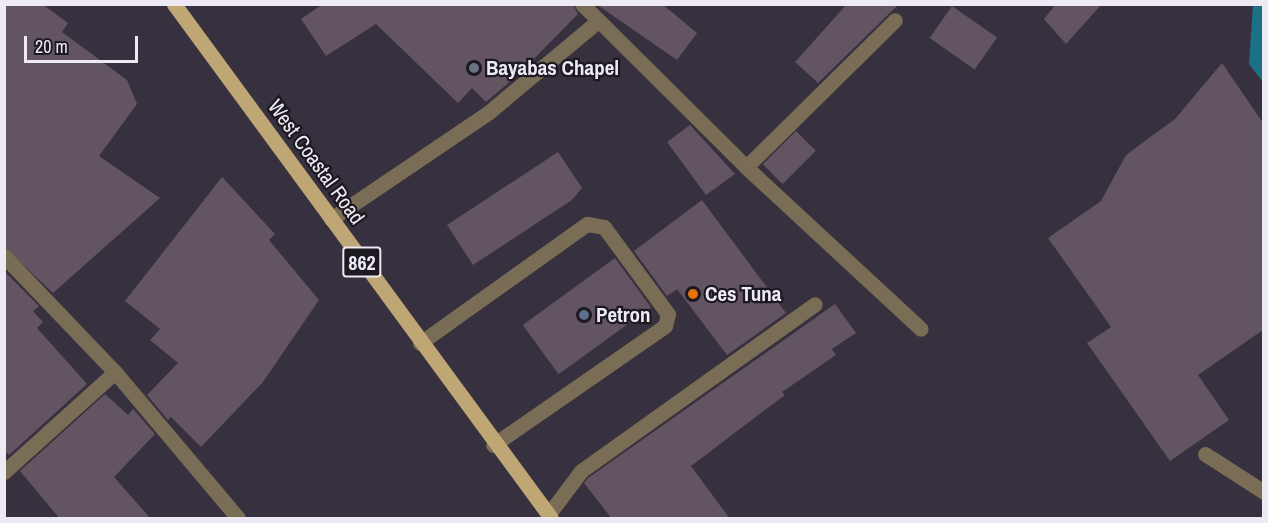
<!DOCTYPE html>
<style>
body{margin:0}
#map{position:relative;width:1268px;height:523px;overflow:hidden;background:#37303f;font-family:"Archivo Narrow",sans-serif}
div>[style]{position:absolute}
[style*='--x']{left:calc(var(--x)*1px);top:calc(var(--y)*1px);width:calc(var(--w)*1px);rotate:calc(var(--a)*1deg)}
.water>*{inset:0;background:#1b7287}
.building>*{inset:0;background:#635461;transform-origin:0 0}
.service>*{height:15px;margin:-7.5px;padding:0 7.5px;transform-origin:7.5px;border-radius:7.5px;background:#7a6d56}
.minor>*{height:15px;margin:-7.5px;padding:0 7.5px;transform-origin:7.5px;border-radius:7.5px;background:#7a6d56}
.primary>*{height:15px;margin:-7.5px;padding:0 7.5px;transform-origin:7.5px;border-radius:7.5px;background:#bfa675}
.dots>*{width:16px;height:16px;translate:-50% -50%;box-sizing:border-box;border:3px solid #1d1920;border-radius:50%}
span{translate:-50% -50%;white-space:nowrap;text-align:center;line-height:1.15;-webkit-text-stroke:4.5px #1d1920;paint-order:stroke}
.shield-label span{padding:2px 4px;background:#1d1920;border:2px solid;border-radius:4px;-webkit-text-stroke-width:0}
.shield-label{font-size:20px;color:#eeeaf4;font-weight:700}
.poi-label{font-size:21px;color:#eeeaf4;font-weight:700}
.left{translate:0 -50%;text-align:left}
.street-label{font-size:21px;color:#eeeaf4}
.frame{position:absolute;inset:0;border:6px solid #eeeaf4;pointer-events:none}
.scale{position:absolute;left:24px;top:36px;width:114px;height:27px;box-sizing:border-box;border:3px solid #eeeaf4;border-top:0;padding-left:8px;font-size:18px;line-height:21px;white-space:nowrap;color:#eeeaf4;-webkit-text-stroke:4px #1d1920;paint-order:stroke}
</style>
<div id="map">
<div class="water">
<div style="clip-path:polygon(1253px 5px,1263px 5px,1263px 82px,1249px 64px)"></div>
</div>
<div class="building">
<div style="clip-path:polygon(4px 4px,42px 4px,68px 23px,62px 32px,127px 80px,137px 104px,99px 156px,160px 198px,53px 293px,4px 247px)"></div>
<div style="clip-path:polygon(323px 4px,573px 4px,578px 14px,520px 73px,486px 102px,472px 88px,458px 103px,376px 24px,326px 56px,301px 19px)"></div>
<div style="clip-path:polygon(596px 4px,662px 4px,697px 33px,677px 60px)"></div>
<div style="clip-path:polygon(847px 4px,899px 4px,818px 83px,795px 62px)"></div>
<div style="clip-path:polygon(1056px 4px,1102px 4px,1066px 44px,1044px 19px)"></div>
<div style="left:952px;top:6px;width:55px;height:39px;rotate:35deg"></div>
<div style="clip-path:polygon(1222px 63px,1263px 123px,1263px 330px,1198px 375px,1229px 420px,1170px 461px,1087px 343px,1111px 327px,1048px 238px,1101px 201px,1126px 155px,1175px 119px)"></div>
<div style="clip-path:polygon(690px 125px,735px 174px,706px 195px,667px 142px)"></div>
<div style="left:796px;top:131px;width:28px;height:47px;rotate:45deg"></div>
<div style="clip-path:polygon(558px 152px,582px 188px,572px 200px,473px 265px,447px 225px)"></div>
<div style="clip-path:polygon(222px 177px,275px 234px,269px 240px,319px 300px,263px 382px,201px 447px,171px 417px,168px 420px,147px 395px,178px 363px,150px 340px,160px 329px,125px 301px)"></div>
<div style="clip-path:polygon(702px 200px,786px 313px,727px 355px,677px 289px,667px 296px,634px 251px)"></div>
<div style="left:615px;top:258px;width:61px;height:114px;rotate:54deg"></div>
<div style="clip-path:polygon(4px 271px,39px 306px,33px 311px,43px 322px,37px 328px,87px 384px,9px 455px,4px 450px)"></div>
<div style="clip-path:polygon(835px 304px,856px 333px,832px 349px,836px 355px,782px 392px,785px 395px,691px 466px,730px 519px,612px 519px,584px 483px,588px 478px)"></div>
<div style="clip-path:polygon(105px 394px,128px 415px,133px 409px,155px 434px,114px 477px,151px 519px,60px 519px,20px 471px)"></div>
</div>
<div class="service">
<div style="--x:746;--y:167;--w:238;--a:42.8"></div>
<div style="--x:420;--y:343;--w:205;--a:-35.5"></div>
<div style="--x:587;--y:224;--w:17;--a:10"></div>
<div style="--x:604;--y:227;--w:108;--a:53.7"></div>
<div style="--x:668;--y:314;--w:12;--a:104"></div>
<div style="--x:665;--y:326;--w:209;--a:145.3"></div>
<div style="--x:1205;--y:454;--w:70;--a:32.8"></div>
<div style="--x:548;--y:515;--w:55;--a:-53.1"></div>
<div style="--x:581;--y:471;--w:287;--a:-35.5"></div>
</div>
<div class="minor">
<div style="--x:582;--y:4;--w:231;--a:44.8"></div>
<div style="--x:746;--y:167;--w:209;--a:-44.6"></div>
<div style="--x:331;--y:219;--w:191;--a:-34.1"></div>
<div style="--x:489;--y:112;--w:142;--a:-39.9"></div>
<div style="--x:4;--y:256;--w:161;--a:46.3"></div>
<div style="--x:115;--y:372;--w:191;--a:49.9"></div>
<div style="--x:4;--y:472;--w:149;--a:-42"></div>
</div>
<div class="primary">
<div style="--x:174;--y:4;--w:637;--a:53.74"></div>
</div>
<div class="dots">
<div style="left:474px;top:68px;background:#6b7280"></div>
<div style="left:693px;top:294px;background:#e8710a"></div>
<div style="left:584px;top:315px;background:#5c6f8a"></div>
</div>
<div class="shield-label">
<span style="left:362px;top:262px">862</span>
</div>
<div class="poi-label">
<span class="left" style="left:486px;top:68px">Bayabas Chapel</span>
<span class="left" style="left:705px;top:294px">Ces Tuna</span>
<span class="left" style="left:596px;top:315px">Petron</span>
</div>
<div class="street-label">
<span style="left:316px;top:162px;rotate:54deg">West Coastal Road</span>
</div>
<div class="frame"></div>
<div class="scale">20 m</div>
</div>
